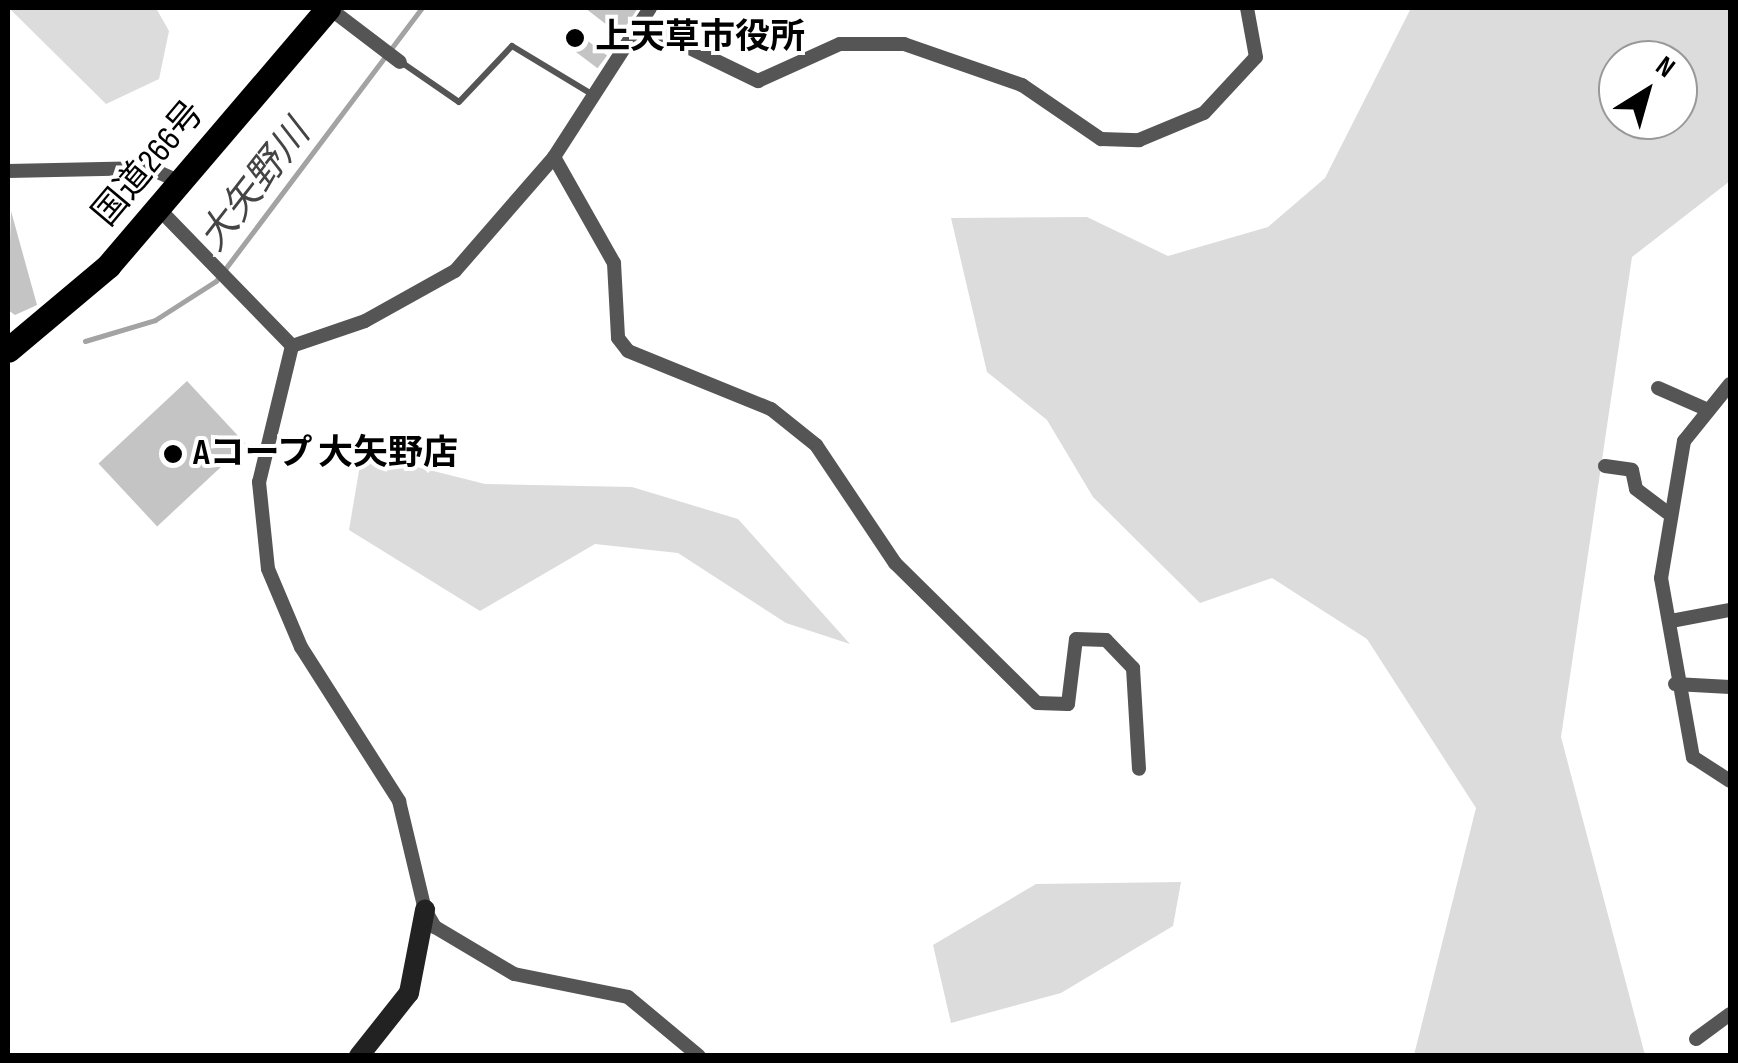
<!DOCTYPE html>
<meta charset="utf-8">
<style>
body{margin:0}
#map{position:relative;width:1738px;height:1063px;overflow:hidden;background:#fff;font-family:"Sofia Sans Condensed","Noto Sans JP",sans-serif}
div>[style]{position:absolute}
[style*='--x']{left:calc(var(--x)*1px);top:calc(var(--y)*1px);width:calc(var(--w)*1px);rotate:calc(var(--a)*1deg)}
.green>*{inset:0;background:#dcdcdc}
.stream>*{height:5px;margin:-2.5px;padding:0 2.5px;transform-origin:2.5px;border-radius:2.5px;background:#a3a3a3}
.building>*{inset:0;background:#c4c4c4;transform-origin:0 0}
.lane>*{height:6px;margin:-3px;padding:0 3px;transform-origin:3px;border-radius:3px;background:#555}
.street>*{height:14px;margin:-7px;padding:0 7px;transform-origin:7px;border-radius:7px;background:#555}
.secondary>*{height:20px;margin:-10px;padding:0 10px;transform-origin:10px;border-radius:10px;background:#222}
.highway>*{height:25px;margin:-12.5px;padding:0 12.5px;transform-origin:12.5px;border-radius:12.5px;background:#000}
.dots>*{width:28px;height:28px;translate:-50% -50%;box-sizing:border-box;border:5px solid #fff;border-radius:50%}
span{translate:-50% -50%;white-space:nowrap;text-align:center;line-height:1.15;-webkit-text-stroke:8px #fff;paint-order:stroke}
.poi-label{font-size:35px;color:#000;font-weight:700}
.left{translate:0 -50%;text-align:left}
.street-label{font-size:35px;color:#000}
.water-label{font-size:38px;color:#444;font-style:italic}
.frame{position:absolute;inset:0;border:10px solid #000;pointer-events:none}
.north{position:absolute;left:1598px;top:40px;width:100px;height:100px;box-sizing:border-box;background:#fff;border:2px solid #999;border-radius:50%;rotate:37deg;font-size:28px;font-weight:700;line-height:40px;text-align:center;color:#000}
.north::after{content:'';display:block;margin:auto;width:35px;height:45px;background:#000;clip-path:polygon(50% 0,100% 100%,50% 72%,0 100%)}
</style>
<div id="map">
<div class="green">
<div style="clip-path:polygon(9px 8px,156px 8px,169px 31px,159px 79px,106px 104px)"></div>
<div style="clip-path:polygon(evenodd,1411px 8px,1730px 8px,1730px 181px,1632px 257px,1561px 737px,1645px 1055px,1414px 1055px,1476px 808px,1367px 639px,1272px 578px,1200px 603px,1093px 497px,1047px 420px,987px 372px,951px 218px,1087px 217px,1168px 256px,1268px 227px,1325px 178px,1411px 8px,1618px 60px,1678px 60px,1678px 120px,1618px 120px,1618px 60px)"></div>
<div style="clip-path:polygon(362px 453px,485px 484px,632px 487px,738px 519px,850px 644px,786px 623px,678px 553px,595px 544px,480px 611px,349px 530px)"></div>
<div style="clip-path:polygon(1181px 882px,1173px 926px,1061px 993px,951px 1023px,933px 945px,1036px 884px)"></div>
</div>
<div class="stream">
<div style="--x:85;--y:341;--w:73;--a:-16.7"></div>
<div style="--x:155;--y:320;--w:72;--a:-32.6"></div>
<div style="--x:216;--y:281;--w:342;--a:-53"></div>
</div>
<div class="building">
<div style="clip-path:polygon(585px 8px,638px 8px,620px 35px)"></div>
<div style="left:572px;top:29px;width:44px;height:16px;rotate:37deg"></div>
<div style="clip-path:polygon(11px 211px,37px 305px,15px 315px,8px 310px)"></div>
<div style="left:187px;top:381px;width:86px;height:121px;rotate:47deg"></div>
</div>
<div class="lane">
<div style="--x:401;--y:62;--w:70;--a:34.6"></div>
<div style="--x:459;--y:102;--w:77;--a:-46.6"></div>
<div style="--x:512;--y:46;--w:97;--a:31.1"></div>
</div>
<div class="street">
<div style="--x:329;--y:8;--w:89;--a:37.3"></div>
<div style="--x:642;--y:25;--w:129;--a:25.8"></div>
<div style="--x:758;--y:81;--w:90;--a:-24.3"></div>
<div style="--x:840;--y:44;--w:64;--a:0"></div>
<div style="--x:904;--y:44;--w:125;--a:19.2"></div>
<div style="--x:1022;--y:85;--w:96;--a:34.4"></div>
<div style="--x:1101;--y:139;--w:38;--a:2"></div>
<div style="--x:1139;--y:140;--w:70;--a:-22.6"></div>
<div style="--x:1204;--y:113;--w:76;--a:-47.1"></div>
<div style="--x:1256;--y:57;--w:50;--a:-100.4"></div>
<div style="--x:554;--y:157;--w:122;--a:60.5"></div>
<div style="--x:614;--y:263;--w:75;--a:86.9"></div>
<div style="--x:618;--y:338;--w:16;--a:52"></div>
<div style="--x:628;--y:351;--w:154;--a:22.1"></div>
<div style="--x:771;--y:409;--w:58;--a:38.7"></div>
<div style="--x:816;--y:445;--w:142;--a:56.2"></div>
<div style="--x:895;--y:563;--w:199;--a:44.6"></div>
<div style="--x:1037;--y:703;--w:31;--a:2"></div>
<div style="--x:1068;--y:704;--w:65;--a:-83"></div>
<div style="--x:1076;--y:639;--w:30;--a:2"></div>
<div style="--x:1106;--y:640;--w:39;--a:46"></div>
<div style="--x:1133;--y:668;--w:101;--a:86.6"></div>
<div style="--x:8;--y:171;--w:141;--a:-1.2"></div>
<div style="--x:149;--y:168;--w:34;--a:24"></div>
<div style="--x:158;--y:208;--w:192;--a:45.8"></div>
<div style="--x:292;--y:346;--w:140;--a:103.6"></div>
<div style="--x:259;--y:482;--w:87;--a:84.1"></div>
<div style="--x:268;--y:569;--w:85;--a:67.1"></div>
<div style="--x:301;--y:647;--w:183;--a:57.5"></div>
<div style="--x:399;--y:801;--w:112;--a:76.6"></div>
<div style="--x:425;--y:910;--w:20;--a:60"></div>
<div style="--x:435;--y:927;--w:92;--a:30.7"></div>
<div style="--x:514;--y:974;--w:116;--a:11.4"></div>
<div style="--x:628;--y:997;--w:92;--a:39.7"></div>
<div style="--x:292;--y:346;--w:77;--a:-18.9"></div>
<div style="--x:365;--y:321;--w:103;--a:-29.1"></div>
<div style="--x:455;--y:271;--w:151;--a:-49"></div>
<div style="--x:554;--y:157;--w:177;--a:-57.2"></div>
<div style="--x:1730;--y:384;--w:73;--a:128.9"></div>
<div style="--x:1684;--y:441;--w:139;--a:99.5"></div>
<div style="--x:1661;--y:578;--w:182;--a:79.9"></div>
<div style="--x:1693;--y:757;--w:44;--a:33"></div>
<div style="--x:1658;--y:388;--w:55;--a:23.7"></div>
<div style="--x:1605;--y:466;--w:27;--a:8"></div>
<div style="--x:1632;--y:470;--w:19;--a:78"></div>
<div style="--x:1636;--y:489;--w:39;--a:37"></div>
<div style="--x:1671;--y:621;--w:60;--a:-10.6"></div>
<div style="--x:1675;--y:684;--w:55;--a:3.1"></div>
<div style="--x:1696;--y:1039;--w:42;--a:-36.3"></div>
</div>
<div class="secondary">
<div style="--x:359;--y:1056;--w:80;--a:-51.6"></div>
<div style="--x:409;--y:993;--w:85;--a:-79.1"></div>
</div>
<div class="highway">
<div style="--x:8;--y:350;--w:131;--a:-40"></div>
<div style="--x:108;--y:266;--w:339;--a:-49.5"></div>
</div>
<div class="dots">
<div style="left:575px;top:38px;background:#000"></div>
<div style="left:173px;top:454px;background:#000"></div>
</div>
<div class="poi-label">
<span class="left" style="left:595px;top:38px">上天草市役所</span>
<span class="left" style="left:193px;top:454px">Aコープ 大矢野店</span>
</div>
<div class="street-label">
<span style="left:149px;top:164px;rotate:-50deg">国道266号</span>
</div>
<div class="water-label">
<span style="left:255px;top:186px;rotate:-52deg">大矢野川</span>
</div>
<div class="frame"></div>
<div class="north">N</div>
</div>
